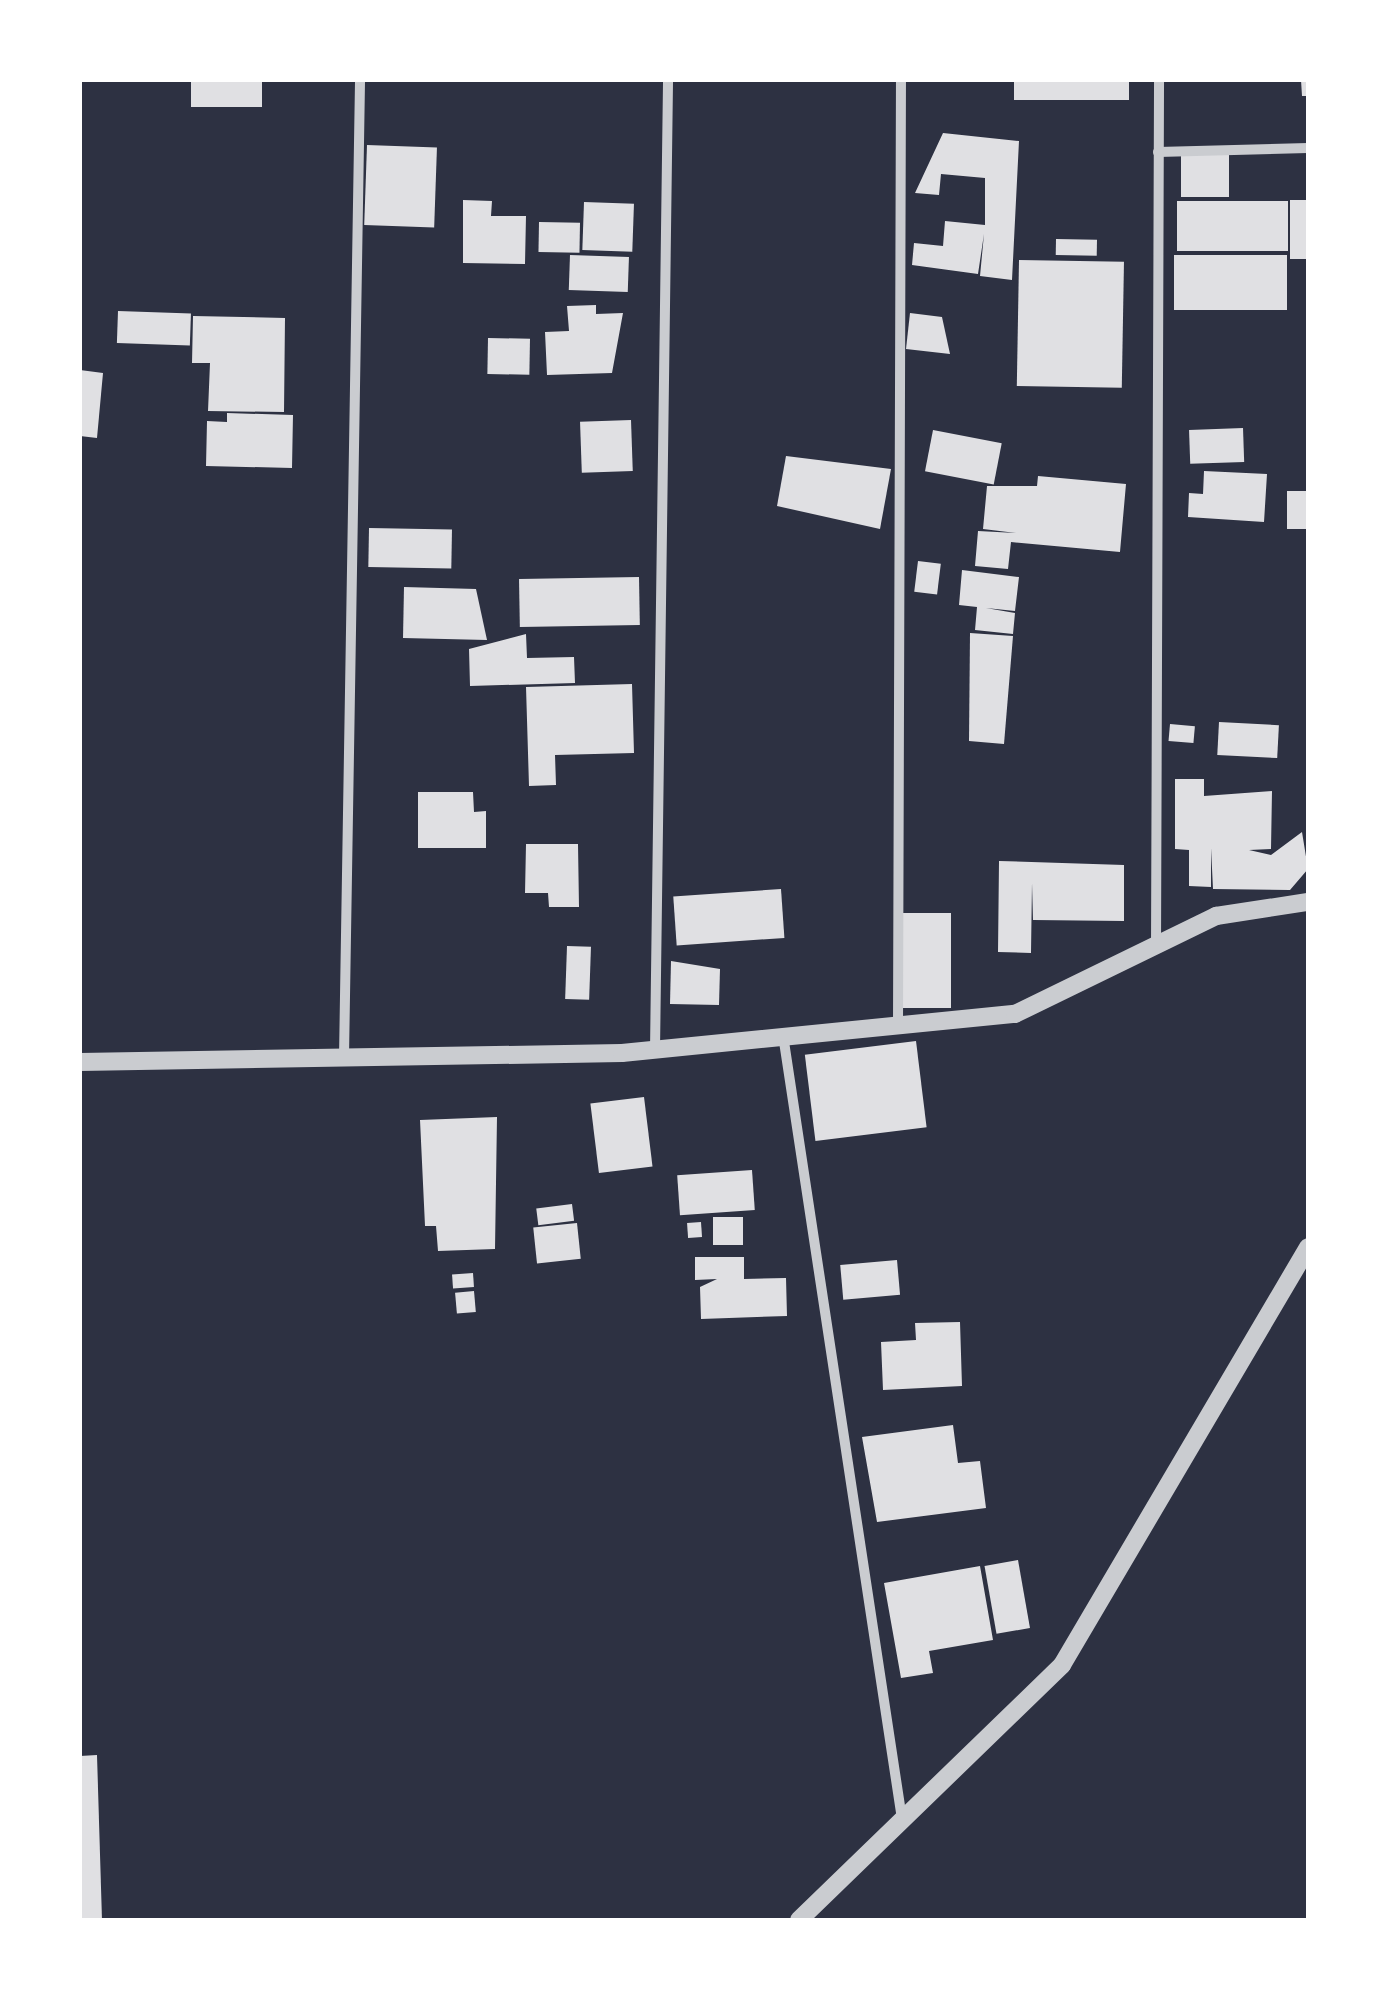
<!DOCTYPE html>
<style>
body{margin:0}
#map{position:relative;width:1388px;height:2000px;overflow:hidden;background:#2d3142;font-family:"PT Sans Narrow",sans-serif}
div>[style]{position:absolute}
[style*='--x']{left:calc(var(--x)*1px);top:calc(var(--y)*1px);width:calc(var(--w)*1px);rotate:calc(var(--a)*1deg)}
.building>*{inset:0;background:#e0e0e3;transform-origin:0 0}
.minor>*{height:10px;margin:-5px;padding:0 5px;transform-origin:5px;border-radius:5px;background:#caccd0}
.tertiary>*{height:18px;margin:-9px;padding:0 9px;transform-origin:9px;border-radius:9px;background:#caccd0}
span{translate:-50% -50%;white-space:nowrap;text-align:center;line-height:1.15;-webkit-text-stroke:9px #fff;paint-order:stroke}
.frame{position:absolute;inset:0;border:82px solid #fff;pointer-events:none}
</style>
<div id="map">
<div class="building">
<div style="left:191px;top:80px;width:71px;height:27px"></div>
<div style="left:1014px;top:80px;width:115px;height:20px"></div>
<div style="clip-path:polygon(1301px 80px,1308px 80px,1308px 96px,1302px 96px)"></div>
<div style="clip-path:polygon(943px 133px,1019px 141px,1012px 280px,980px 276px,984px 234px,978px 274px,912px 265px,914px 243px,943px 246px,945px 221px,985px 225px,985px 178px,941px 174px,939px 195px,915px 193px)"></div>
<div style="left:367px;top:145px;width:70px;height:80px;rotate:2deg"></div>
<div style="left:1181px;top:154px;width:48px;height:43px"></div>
<div style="clip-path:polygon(463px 200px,492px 201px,491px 216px,526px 216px,525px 264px,463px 263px)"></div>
<div style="left:1308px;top:200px;width:59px;height:18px;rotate:90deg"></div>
<div style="left:1177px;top:201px;width:111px;height:50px"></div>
<div style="left:584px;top:202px;width:50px;height:48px;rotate:2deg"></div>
<div style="left:539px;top:222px;width:41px;height:30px;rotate:1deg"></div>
<div style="left:1056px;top:239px;width:41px;height:16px;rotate:1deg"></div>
<div style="left:570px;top:255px;width:59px;height:35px;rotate:2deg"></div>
<div style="left:1174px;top:255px;width:113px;height:55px"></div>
<div style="left:1019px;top:260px;width:105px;height:126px;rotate:1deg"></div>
<div style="clip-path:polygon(596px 305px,596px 314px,623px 313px,612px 373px,547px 375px,545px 332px,569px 331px,567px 306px)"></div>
<div style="left:118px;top:311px;width:73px;height:32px;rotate:2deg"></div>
<div style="clip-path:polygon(910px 313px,942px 317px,950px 354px,906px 349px)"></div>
<div style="clip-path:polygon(193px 316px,285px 318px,284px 412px,208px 411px,210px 363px,192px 363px)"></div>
<div style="left:488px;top:338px;width:42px;height:36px;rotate:1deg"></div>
<div style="clip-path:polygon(80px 370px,103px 373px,97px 438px,80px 436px)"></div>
<div style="clip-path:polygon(227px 413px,293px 415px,292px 468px,206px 466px,207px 421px,227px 422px)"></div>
<div style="left:631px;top:420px;width:51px;height:51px;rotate:88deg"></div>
<div style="left:1243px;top:428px;width:34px;height:54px;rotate:88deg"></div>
<div style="left:933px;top:430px;width:70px;height:42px;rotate:11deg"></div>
<div style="clip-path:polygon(786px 456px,891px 469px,880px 529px,777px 506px)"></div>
<div style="clip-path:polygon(1204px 471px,1267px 474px,1264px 522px,1188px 517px,1189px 493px,1203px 494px)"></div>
<div style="clip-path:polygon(1038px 476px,1126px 484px,1120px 552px,1011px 542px,1008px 569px,975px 566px,978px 531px,1016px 533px,983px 529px,987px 486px,1037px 486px)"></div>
<div style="left:1308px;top:491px;width:38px;height:21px;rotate:90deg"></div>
<div style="left:369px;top:528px;width:83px;height:39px;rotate:1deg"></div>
<div style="left:918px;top:561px;width:23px;height:31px;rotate:7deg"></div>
<div style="clip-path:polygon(962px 570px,1019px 577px,1015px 611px,986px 608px,1015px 613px,1013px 634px,975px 630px,977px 607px,959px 605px)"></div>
<div style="left:639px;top:577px;width:48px;height:120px;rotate:89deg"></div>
<div style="clip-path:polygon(404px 587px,476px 589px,487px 640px,403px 638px)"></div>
<div style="clip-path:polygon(970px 633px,1013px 636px,1004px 744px,969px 741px)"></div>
<div style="clip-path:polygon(526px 634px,527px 658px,574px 657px,575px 683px,470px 686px,469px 649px)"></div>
<div style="clip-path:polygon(632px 684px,634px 753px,555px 755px,556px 785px,529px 786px,526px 687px)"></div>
<div style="left:1219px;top:722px;width:60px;height:33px;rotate:3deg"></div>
<div style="left:1170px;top:724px;width:25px;height:17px;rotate:5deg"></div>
<div style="clip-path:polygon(1175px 779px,1204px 779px,1204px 796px,1272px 791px,1271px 849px,1249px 850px,1271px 855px,1302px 832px,1308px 869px,1290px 890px,1213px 889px,1211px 848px,1211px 887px,1189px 886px,1189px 850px,1175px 849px)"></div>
<div style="clip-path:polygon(418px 792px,473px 792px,474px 812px,486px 811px,486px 848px,418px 848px)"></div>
<div style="clip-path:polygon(526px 844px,578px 844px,579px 907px,549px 907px,548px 893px,525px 893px)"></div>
<div style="clip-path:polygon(999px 861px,1124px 865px,1124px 921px,1033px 920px,1032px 883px,1031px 953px,998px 952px)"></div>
<div style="left:781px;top:889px;width:49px;height:108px;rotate:86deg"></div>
<div style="left:902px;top:913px;width:49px;height:95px"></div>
<div style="left:567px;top:946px;width:24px;height:53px;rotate:2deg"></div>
<div style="clip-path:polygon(671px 961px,720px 969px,719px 1005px,670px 1004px)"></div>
<div style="left:916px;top:1041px;width:87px;height:112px;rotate:83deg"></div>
<div style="left:644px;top:1097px;width:70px;height:54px;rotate:83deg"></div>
<div style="clip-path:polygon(497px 1117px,495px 1249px,438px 1251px,436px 1226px,425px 1226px,420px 1120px)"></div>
<div style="left:752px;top:1170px;width:40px;height:75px;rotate:86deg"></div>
<div style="left:572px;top:1204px;width:17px;height:36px;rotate:83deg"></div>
<div style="left:713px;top:1217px;width:30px;height:28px"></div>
<div style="left:701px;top:1222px;width:15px;height:14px;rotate:86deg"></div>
<div style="left:577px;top:1223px;width:36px;height:44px;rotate:84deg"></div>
<div style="clip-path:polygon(695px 1257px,744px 1257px,744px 1279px,786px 1278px,787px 1316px,701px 1319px,700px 1287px,717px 1279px,695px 1280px)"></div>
<div style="left:897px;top:1260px;width:35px;height:57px;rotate:85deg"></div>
<div style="left:473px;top:1273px;width:14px;height:21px;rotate:86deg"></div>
<div style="left:474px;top:1291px;width:21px;height:19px;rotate:85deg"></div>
<div style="clip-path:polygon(960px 1322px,962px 1386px,883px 1390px,881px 1342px,916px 1340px,915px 1323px)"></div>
<div style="clip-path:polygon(953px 1425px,958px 1463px,980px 1461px,986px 1508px,877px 1522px,862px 1437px)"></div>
<div style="left:1018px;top:1560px;width:69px;height:34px;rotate:80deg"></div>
<div style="clip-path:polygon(980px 1566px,993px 1640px,929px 1651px,933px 1673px,901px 1678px,884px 1583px)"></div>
<div style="clip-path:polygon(97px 1755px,102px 1920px,80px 1920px,80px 1756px)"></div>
</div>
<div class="minor">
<div style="--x:1158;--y:152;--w:150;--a:-1.5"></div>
<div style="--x:1156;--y:949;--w:869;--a:-89.8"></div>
<div style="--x:898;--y:1027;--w:947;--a:-89.82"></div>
<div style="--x:783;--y:1035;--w:793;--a:81.37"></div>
<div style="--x:655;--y:1050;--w:970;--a:-89.23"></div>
<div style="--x:344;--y:1057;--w:977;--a:-89.06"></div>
</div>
<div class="tertiary">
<div style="--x:80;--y:1062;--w:542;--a:-0.95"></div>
<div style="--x:622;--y:1053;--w:395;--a:-5.7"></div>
<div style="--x:1015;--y:1014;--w:224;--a:-26"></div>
<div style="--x:1216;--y:916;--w:93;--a:-8.7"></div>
<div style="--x:799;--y:1920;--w:366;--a:-44.1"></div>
<div style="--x:1062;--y:1665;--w:485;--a:-59.5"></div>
</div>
<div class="frame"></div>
</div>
